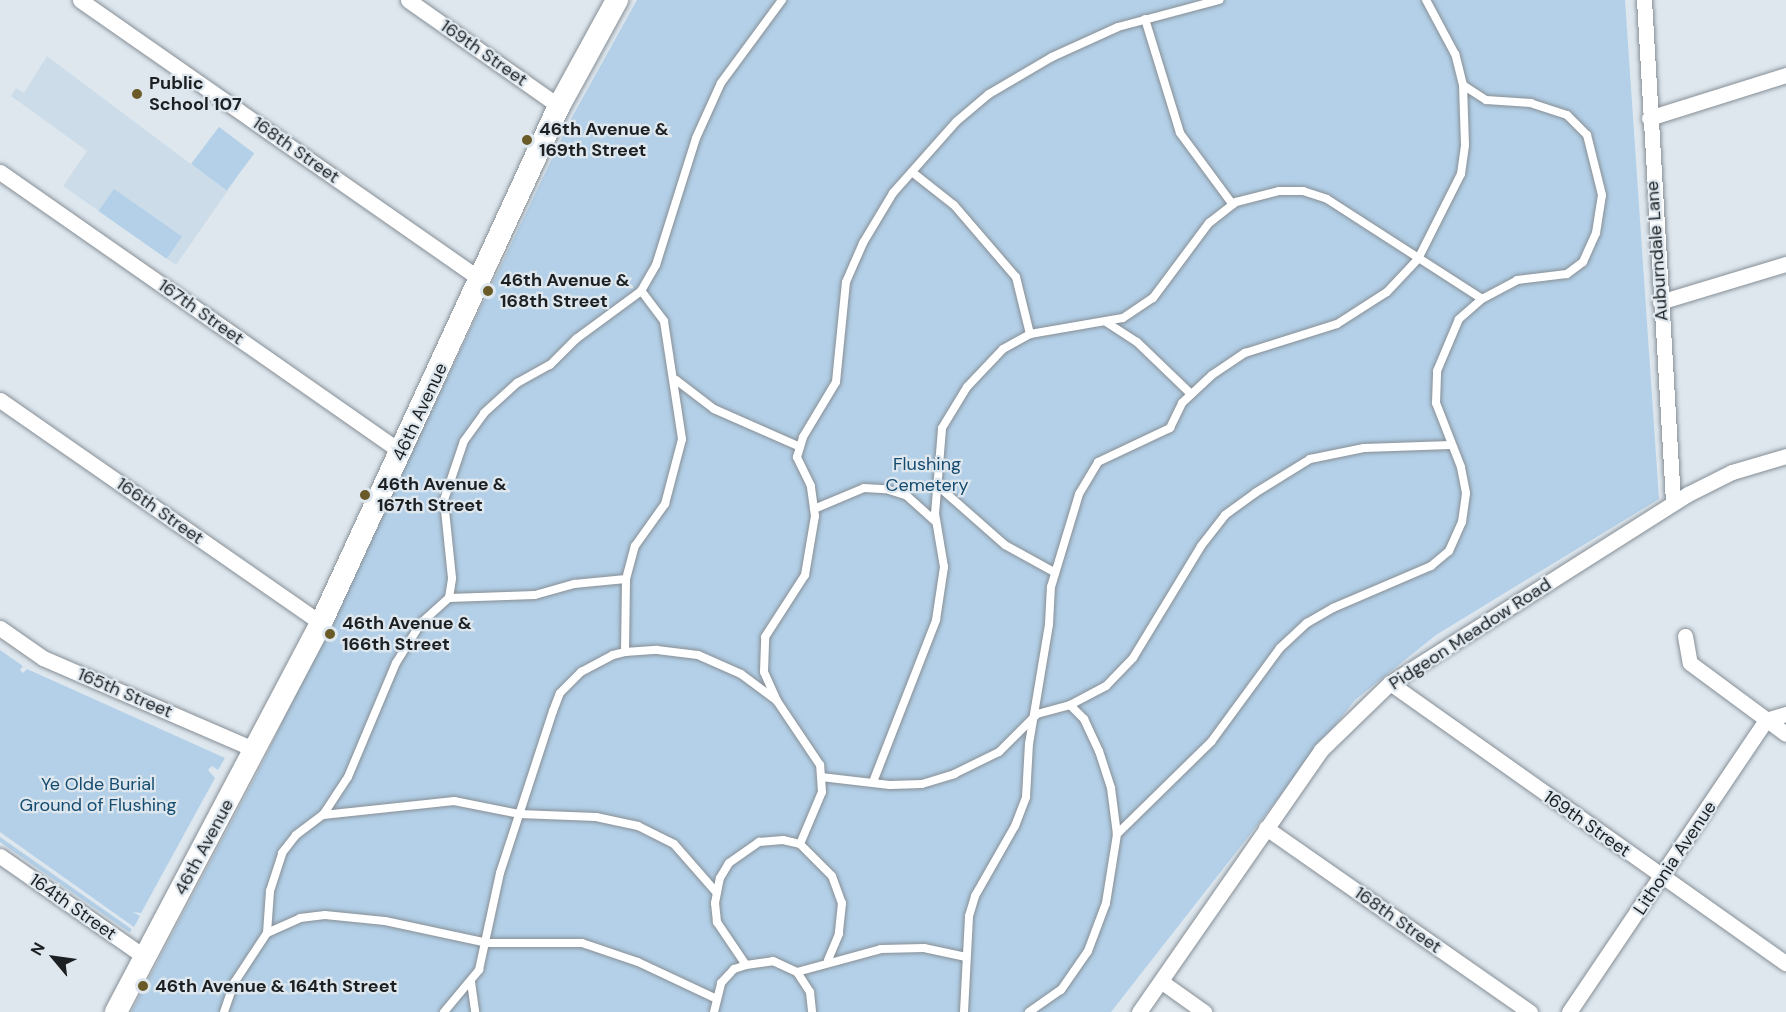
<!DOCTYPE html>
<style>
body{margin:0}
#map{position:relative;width:1786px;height:1012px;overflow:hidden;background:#dee7ee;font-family:"DM Sans",sans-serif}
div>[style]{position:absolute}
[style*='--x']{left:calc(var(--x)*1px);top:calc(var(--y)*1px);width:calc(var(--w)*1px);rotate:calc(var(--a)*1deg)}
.built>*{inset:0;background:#cddce9}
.green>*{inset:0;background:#b3d0e8;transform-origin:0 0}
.roads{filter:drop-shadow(0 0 2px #878f96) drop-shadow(0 0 2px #878f96)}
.lane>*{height:8px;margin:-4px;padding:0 4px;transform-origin:4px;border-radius:4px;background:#fff}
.street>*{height:15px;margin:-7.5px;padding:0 7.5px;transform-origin:7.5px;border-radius:7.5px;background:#fff}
.secondary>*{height:22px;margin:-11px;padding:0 11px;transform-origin:11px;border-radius:11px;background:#fff}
.dots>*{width:16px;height:16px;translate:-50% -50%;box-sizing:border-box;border:3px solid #dee7ee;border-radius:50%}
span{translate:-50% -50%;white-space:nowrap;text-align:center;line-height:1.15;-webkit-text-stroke:4.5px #dee7ee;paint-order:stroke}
.street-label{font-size:18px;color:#1c2022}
.poi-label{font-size:18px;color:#1c2022;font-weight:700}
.left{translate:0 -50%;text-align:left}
.park-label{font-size:18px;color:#144b70}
.north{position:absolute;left:24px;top:928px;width:60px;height:60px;-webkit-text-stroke:4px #dee7ee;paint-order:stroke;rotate:299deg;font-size:16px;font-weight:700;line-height:24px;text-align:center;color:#1c2022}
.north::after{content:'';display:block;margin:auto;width:21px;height:27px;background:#1c2022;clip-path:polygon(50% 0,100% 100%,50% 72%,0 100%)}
</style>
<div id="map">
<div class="built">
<div style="clip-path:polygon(47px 56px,191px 164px,219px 127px,254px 153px,176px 265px,63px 186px,87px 151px,11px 96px,16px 88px,24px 93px)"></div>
</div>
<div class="green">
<div style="clip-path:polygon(637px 0,1625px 0,1659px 499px,1436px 635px,1355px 700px,1111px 1012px,131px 1012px,264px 760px,571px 119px)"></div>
<div style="left:219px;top:127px;width:44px;height:46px;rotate:37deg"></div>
<div style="left:114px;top:189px;width:83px;height:27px;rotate:35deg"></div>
<div style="clip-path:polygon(0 650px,23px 666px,20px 670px,23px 673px,27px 669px,225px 758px,218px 770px,212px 766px,208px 770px,215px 778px,141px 913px,133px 912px,140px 916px,134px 927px,0 832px)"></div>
<div style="left:0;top:837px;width:161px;height:4px;rotate:35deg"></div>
</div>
<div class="roads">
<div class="lane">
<div style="--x:1145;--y:19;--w:119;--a:72.9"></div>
<div style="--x:1180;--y:133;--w:89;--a:53.6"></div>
<div style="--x:912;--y:172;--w:53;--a:38.2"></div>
<div style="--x:954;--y:205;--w:95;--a:49.3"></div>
<div style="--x:1016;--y:277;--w:59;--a:76.2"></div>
<div style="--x:1030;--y:334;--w:94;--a:-9.8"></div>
<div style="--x:1123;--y:318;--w:36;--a:-34"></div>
<div style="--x:1153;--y:298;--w:94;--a:-53.3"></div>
<div style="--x:1209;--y:223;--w:34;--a:-38"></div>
<div style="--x:1236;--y:202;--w:44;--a:-14.3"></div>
<div style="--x:1279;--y:191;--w:24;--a:0"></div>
<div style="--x:1303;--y:191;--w:25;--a:18"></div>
<div style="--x:1327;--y:199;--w:184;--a:32.8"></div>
<div style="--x:1106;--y:322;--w:37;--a:33"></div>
<div style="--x:1137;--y:342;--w:75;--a:43.9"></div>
<div style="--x:676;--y:380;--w:48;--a:37.3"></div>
<div style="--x:714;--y:409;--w:94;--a:23.8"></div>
<div style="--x:938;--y:486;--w:89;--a:41.4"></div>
<div style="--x:1005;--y:545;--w:56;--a:28.9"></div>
<div style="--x:814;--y:509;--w:54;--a:-22.8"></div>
<div style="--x:864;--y:488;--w:22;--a:3"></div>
<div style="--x:886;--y:489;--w:22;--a:18"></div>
<div style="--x:907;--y:496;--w:39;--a:42"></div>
<div style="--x:449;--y:598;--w:86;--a:-2"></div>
<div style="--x:535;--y:595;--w:41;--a:-15.8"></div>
<div style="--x:574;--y:584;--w:52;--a:-5.5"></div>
<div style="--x:625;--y:652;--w:73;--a:-89.2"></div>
<div style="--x:626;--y:579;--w:34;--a:-75"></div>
<div style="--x:635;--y:546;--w:52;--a:-54.5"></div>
<div style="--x:665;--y:504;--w:67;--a:-75.3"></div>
<div style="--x:682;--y:439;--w:119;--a:-98.7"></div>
<div style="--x:664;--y:321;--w:38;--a:-127"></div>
<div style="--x:1070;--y:705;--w:20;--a:45"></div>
<div style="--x:1084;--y:719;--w:35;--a:65"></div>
<div style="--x:1099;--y:751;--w:39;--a:72"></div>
<div style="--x:1111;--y:788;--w:46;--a:82.6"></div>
<div style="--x:821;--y:777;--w:69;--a:6.6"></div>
<div style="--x:890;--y:785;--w:32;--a:-2"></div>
<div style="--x:922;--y:784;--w:34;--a:-17"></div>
<div style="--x:954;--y:774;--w:50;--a:-26.1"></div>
<div style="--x:999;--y:752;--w:54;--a:-45"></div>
<div style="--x:1037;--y:714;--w:34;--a:-15"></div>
<div style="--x:1070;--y:705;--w:41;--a:-27.8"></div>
<div style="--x:1106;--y:686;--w:39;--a:-46"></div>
<div style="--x:1133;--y:658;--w:131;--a:-58.7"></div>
<div style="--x:1201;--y:546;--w:39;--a:-52"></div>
<div style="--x:1225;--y:515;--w:37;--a:-36"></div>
<div style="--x:1255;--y:493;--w:65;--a:-31.7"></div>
<div style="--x:1310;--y:459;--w:55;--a:-11.5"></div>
<div style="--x:1364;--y:448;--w:87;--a:-2"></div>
<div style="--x:873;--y:782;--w:174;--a:-68.7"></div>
<div style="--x:936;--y:620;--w:54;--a:-81.4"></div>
<div style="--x:944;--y:567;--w:54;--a:-99.6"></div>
<div style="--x:935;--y:514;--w:86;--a:-85.3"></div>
<div style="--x:942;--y:428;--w:48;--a:-58.6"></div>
<div style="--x:967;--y:387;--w:52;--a:-46.5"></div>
<div style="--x:1003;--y:349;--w:31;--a:-29"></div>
<div style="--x:323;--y:815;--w:132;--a:-6.1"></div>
<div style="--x:454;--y:801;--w:66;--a:11.3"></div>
<div style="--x:519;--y:814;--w:77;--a:2.2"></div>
<div style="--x:596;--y:817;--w:43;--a:12.1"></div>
<div style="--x:638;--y:826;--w:40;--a:26.6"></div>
<div style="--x:674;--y:844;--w:64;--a:48.8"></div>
<div style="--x:800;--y:844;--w:45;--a:45"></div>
<div style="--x:832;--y:876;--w:29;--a:70"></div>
<div style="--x:842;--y:903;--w:31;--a:96"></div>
<div style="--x:839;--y:934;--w:28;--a:113"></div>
<div style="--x:267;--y:933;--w:36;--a:-24"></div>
<div style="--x:300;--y:918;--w:25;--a:-7"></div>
<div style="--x:325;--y:915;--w:60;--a:5.7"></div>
<div style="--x:385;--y:921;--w:105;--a:12.1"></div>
<div style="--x:488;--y:943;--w:94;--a:0"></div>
<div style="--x:582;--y:943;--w:59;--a:18.7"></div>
<div style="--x:638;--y:962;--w:85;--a:25.1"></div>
<div style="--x:746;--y:965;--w:27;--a:-8"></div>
<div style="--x:773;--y:961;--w:26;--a:25"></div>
<div style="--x:797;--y:972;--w:24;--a:57"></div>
<div style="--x:810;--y:992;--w:20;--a:84"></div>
<div style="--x:797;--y:972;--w:87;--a:-15.3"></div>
<div style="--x:881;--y:949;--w:43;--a:-1.3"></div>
<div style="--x:924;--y:948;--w:43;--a:12.1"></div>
<div style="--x:471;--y:982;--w:30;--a:82"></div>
<div style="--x:224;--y:1012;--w:31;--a:-71"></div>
<div style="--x:234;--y:983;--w:60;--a:-56.6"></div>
<div style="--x:267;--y:933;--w:42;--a:-85.9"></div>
<div style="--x:270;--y:891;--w:40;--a:-72"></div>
<div style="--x:282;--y:853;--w:23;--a:-52"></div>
<div style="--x:296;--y:835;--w:34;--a:-37"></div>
<div style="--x:323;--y:815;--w:45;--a:-56.7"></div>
<div style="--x:348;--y:777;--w:124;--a:-67.2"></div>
<div style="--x:396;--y:663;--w:47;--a:-58"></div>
<div style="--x:421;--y:623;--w:38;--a:-42"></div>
<div style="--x:449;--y:598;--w:20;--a:-81"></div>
<div style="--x:452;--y:578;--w:78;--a:-95.9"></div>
<div style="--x:444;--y:500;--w:62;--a:-71.3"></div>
<div style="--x:464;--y:441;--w:34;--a:-54"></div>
<div style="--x:484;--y:413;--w:45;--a:-42.3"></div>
<div style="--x:517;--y:383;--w:38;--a:-29"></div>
<div style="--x:550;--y:365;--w:37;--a:-45"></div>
<div style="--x:576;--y:339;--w:81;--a:-36.4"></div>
<div style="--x:641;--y:291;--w:30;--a:-60"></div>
<div style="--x:656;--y:265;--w:133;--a:-72.5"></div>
<div style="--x:696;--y:138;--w:60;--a:-65.6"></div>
<div style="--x:721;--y:83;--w:103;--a:-53.7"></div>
<div style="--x:444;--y:1012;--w:55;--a:-50.2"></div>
<div style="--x:479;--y:970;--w:99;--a:-77.8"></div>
<div style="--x:500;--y:873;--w:170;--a:-71.9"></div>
<div style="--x:553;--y:711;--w:19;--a:-69"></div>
<div style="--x:560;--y:693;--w:30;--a:-45"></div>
<div style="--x:581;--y:672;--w:36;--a:-28"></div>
<div style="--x:613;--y:655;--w:12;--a:-14"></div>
<div style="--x:625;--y:652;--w:32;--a:-4"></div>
<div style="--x:657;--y:650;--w:41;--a:7"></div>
<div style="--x:698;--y:655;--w:47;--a:23.8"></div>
<div style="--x:741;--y:674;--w:44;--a:36.6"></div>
<div style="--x:714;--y:1012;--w:30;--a:-76"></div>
<div style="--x:721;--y:983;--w:19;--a:-47"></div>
<div style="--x:734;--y:969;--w:13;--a:-18"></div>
<div style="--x:746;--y:965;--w:52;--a:-124"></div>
<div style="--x:717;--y:922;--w:19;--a:-96"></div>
<div style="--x:715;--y:903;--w:25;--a:-79"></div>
<div style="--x:720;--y:878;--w:17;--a:-59"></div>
<div style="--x:729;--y:863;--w:37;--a:-35"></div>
<div style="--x:759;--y:842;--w:24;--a:-5"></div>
<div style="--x:783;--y:840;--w:17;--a:13"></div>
<div style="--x:800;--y:844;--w:56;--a:-67.1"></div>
<div style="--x:822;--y:792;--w:27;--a:-94"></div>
<div style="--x:820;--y:765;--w:77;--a:-123.9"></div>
<div style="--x:777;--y:701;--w:32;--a:-114"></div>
<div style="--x:764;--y:672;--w:35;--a:-88"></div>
<div style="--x:765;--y:637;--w:74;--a:-57.2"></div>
<div style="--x:805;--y:575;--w:60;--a:-80.4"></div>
<div style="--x:815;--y:516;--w:30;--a:-98"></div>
<div style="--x:811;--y:486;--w:32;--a:-116"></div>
<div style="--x:797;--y:457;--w:21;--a:-73"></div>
<div style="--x:803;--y:437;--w:64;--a:-59"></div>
<div style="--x:836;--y:382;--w:100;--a:-84.3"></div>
<div style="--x:846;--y:282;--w:43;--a:-66.4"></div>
<div style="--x:863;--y:243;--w:58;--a:-59"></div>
<div style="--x:893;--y:193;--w:96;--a:-48.4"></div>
<div style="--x:957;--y:121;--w:42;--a:-40.2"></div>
<div style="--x:989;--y:94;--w:73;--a:-30.4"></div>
<div style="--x:1052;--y:57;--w:72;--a:-24.4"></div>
<div style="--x:1118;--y:27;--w:105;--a:-15"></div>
<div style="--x:964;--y:1012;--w:96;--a:-87"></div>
<div style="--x:969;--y:916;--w:21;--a:-73"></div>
<div style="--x:975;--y:896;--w:81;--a:-60.3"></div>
<div style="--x:1015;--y:826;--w:31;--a:-69"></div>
<div style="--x:1026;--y:797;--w:53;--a:-86.8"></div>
<div style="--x:1029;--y:744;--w:122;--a:-80.5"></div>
<div style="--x:1049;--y:624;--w:37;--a:-87"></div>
<div style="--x:1051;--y:587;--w:97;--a:-73.2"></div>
<div style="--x:1079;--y:494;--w:37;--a:-59"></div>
<div style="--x:1098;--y:462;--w:80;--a:-25.3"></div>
<div style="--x:1170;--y:428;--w:28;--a:-64"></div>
<div style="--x:1182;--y:403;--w:41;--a:-43"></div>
<div style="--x:1212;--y:375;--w:40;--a:-34"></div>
<div style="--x:1245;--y:353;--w:96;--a:-17.5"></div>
<div style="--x:1337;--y:324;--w:59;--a:-32.6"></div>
<div style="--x:1387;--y:292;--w:45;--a:-46.8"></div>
<div style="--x:1418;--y:259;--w:95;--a:-63.2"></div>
<div style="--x:1461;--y:174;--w:29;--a:-82"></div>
<div style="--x:1465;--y:145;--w:60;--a:-91.9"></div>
<div style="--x:1029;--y:1012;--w:39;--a:-35"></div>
<div style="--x:1061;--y:990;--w:47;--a:-55.3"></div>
<div style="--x:1088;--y:951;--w:51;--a:-69.4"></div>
<div style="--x:1106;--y:903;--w:70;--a:-80.9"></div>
<div style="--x:1117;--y:834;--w:132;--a:-44.4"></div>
<div style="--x:1211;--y:742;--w:117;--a:-53.7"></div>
<div style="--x:1280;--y:648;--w:37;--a:-43"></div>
<div style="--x:1307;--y:623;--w:30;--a:-30"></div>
<div style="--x:1333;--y:608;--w:107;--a:-23.2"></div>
<div style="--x:1431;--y:566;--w:23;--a:-40"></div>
<div style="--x:1449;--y:551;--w:32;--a:-66"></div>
<div style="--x:1462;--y:522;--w:29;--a:-82"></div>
<div style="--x:1466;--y:493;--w:26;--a:-101"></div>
<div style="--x:1461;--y:467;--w:69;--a:-111.3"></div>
<div style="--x:1436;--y:403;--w:32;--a:-88"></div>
<div style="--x:1437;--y:371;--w:56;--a:-67.1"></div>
<div style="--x:1459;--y:319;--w:30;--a:-41"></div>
<div style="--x:1482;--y:299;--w:40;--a:-28"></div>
<div style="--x:1517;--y:280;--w:50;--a:-6.8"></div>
<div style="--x:1567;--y:274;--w:20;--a:-37"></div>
<div style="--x:1583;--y:262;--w:32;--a:-66"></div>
<div style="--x:1596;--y:233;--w:38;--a:-81"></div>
<div style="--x:1602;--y:195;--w:62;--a:-104"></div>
<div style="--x:1587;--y:135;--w:28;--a:-135"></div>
<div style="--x:1567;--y:115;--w:38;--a:-162"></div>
<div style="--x:1531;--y:103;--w:45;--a:-176.2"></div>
<div style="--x:1486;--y:100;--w:27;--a:-147"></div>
<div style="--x:1463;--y:85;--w:32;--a:-104"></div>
<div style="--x:1455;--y:54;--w:61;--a:-118.2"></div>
</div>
<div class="street">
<div style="--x:80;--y:0;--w:490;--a:34.9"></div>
<div style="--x:408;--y:0;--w:184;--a:35.1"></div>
<div style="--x:1644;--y:0;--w:503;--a:86.69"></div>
<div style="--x:1649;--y:118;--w:144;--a:-17.4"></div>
<div style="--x:0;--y:172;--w:489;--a:34.9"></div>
<div style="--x:1660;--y:302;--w:132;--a:-16.8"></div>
<div style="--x:0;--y:400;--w:391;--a:34.8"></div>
<div style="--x:0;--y:628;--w:52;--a:34.9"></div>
<div style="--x:43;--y:658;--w:232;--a:23.4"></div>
<div style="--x:1685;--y:636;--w:27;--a:80"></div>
<div style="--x:1690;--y:663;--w:119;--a:36.5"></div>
<div style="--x:1390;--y:683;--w:485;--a:35.3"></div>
<div style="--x:1266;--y:828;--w:322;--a:34.9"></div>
<div style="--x:0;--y:856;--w:178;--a:34.9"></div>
<div style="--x:1162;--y:982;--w:52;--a:35.5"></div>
<div style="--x:1139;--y:1012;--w:319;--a:-55.2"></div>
<div style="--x:1321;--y:750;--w:96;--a:-44.2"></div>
<div style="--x:1390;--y:683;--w:353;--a:-32.4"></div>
<div style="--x:1688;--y:494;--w:49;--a:-26.6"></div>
<div style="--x:1732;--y:472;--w:56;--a:-16.5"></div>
<div style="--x:1569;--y:1012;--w:352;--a:-56"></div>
<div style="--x:1766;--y:720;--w:21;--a:-17"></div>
</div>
<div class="secondary">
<div style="--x:116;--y:1012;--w:440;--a:-62.2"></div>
<div style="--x:321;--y:623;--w:569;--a:-65.28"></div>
<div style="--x:559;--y:106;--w:121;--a:-61.3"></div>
</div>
</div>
<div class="dots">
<div style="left:137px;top:94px;background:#6a5a28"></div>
<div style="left:527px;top:140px;background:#6a5a28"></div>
<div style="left:488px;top:291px;background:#6a5a28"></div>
<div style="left:365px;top:495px;background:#6a5a28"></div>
<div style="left:330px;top:634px;background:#6a5a28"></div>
<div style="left:143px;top:986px;background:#6a5a28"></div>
</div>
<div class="street-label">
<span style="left:484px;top:53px;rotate:35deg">169th Street</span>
<span style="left:296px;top:150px;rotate:35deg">168th Street</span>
<span style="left:1657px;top:251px;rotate:-94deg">Auburndale Lane</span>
<span style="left:201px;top:312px;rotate:35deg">167th Street</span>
<span style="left:420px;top:412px;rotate:-65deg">46th Avenue</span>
<span style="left:160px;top:511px;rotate:35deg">166th Street</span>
<span style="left:1470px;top:634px;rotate:-33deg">Pidgeon Meadow Road</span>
<span style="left:125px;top:693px;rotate:23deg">165th Street</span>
<span style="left:1587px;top:824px;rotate:35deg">169th Street</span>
<span style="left:204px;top:847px;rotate:-62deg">46th Avenue</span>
<span style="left:1675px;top:858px;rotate:-56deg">Lithonia Avenue</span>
<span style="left:73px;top:907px;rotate:35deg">164th Street</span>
<span style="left:1398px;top:920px;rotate:35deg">168th Street</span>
</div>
<div class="poi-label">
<span class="left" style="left:149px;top:94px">Public<br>School 107</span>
<span class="left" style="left:539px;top:140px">46th Avenue &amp;<br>169th Street</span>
<span class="left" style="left:500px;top:291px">46th Avenue &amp;<br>168th Street</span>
<span class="left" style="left:377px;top:495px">46th Avenue &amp;<br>167th Street</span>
<span class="left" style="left:342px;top:634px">46th Avenue &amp;<br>166th Street</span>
<span class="left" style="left:155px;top:986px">46th Avenue &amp; 164th Street</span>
</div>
<div class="park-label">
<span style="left:927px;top:475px">Flushing<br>Cemetery</span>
<span style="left:98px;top:795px">Ye Olde Burial<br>Ground of Flushing</span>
</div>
<div class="north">N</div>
</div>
